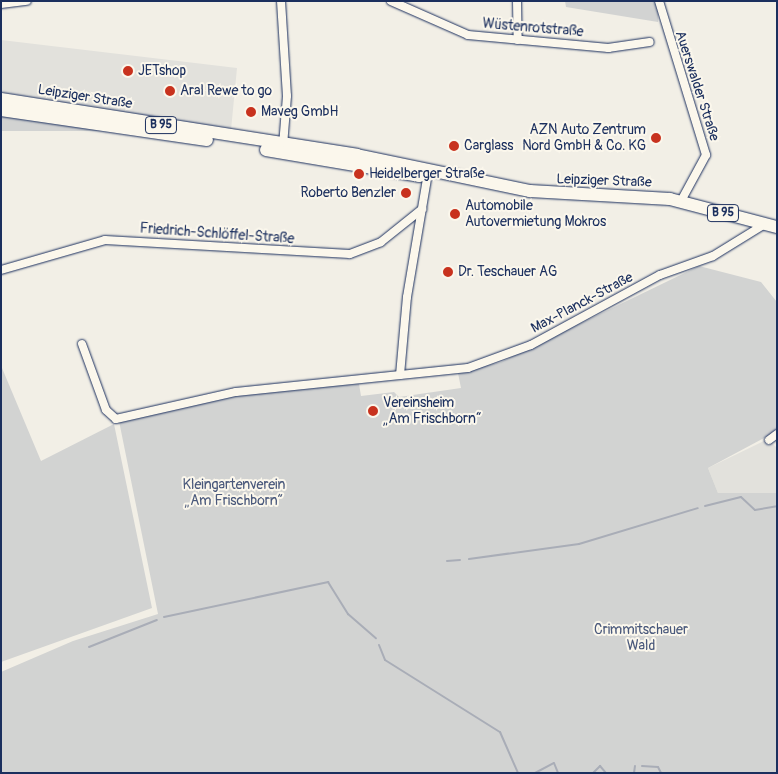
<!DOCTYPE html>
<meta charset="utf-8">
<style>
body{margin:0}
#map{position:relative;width:778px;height:774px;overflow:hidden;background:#f2efe6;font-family:Pangolin,sans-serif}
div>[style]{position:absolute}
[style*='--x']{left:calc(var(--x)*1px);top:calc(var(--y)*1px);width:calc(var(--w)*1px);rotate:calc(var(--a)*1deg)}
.built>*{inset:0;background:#e2e1dc}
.green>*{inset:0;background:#d2d3d2}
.stream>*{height:2px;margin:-1px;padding:0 1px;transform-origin:1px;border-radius:1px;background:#a9adb7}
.roads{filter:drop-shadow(0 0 1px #1b2f5e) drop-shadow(0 0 1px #1b2f5e)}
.minor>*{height:8px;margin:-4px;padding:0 4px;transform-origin:4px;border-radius:4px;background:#fbf7ec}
.primary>*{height:12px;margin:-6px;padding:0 6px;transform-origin:6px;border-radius:6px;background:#fbf7ec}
.dots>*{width:14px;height:14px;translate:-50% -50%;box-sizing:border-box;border:2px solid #fbf7ec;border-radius:50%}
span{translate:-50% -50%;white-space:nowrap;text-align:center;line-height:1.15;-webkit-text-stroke:4px #fbf7ec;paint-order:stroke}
.shield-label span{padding:1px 4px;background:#fbf7ec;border:1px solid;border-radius:4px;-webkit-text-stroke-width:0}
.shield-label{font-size:12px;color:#1b2f5e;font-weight:700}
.street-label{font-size:14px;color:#1b2f5e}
.poi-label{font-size:14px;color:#1b2f5e}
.left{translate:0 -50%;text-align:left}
.right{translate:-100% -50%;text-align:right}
.park-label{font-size:14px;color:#49587b}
.frame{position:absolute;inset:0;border:2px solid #1b2f5e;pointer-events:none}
</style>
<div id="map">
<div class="built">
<div style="clip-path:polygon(1px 40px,237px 68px,231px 130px,1px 92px)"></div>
<div style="clip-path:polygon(768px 439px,777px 448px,777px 493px,718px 493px,708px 468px)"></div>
</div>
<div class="green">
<div style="clip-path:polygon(565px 1px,658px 1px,658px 22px,566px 7px)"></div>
<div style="clip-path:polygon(1px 116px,118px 131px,1px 131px)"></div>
<div style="clip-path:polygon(699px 266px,761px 282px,777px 302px,777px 431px,708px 468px,718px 493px,777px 493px,777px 773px,1px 773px,1px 672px,73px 641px,158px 614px,119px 421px,212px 399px,311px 387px,359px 384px,361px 396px,394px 392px,399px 397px,461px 388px,458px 373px,501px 362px)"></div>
<div style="clip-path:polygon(2px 368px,41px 461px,114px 424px,152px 608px,1px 662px)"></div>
</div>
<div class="stream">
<div style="--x:705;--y:506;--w:37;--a:-14"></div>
<div style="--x:741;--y:497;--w:19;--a:43"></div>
<div style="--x:755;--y:510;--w:22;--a:-10"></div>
<div style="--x:469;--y:559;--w:111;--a:-7.8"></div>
<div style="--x:579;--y:544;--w:124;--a:-16.8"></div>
<div style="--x:447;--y:561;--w:13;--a:-4"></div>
<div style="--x:164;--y:617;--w:168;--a:-12"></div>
<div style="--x:328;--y:582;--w:38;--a:58"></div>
<div style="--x:348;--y:614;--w:37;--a:41"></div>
<div style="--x:379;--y:645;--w:16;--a:68"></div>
<div style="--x:385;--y:660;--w:136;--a:32.1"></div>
<div style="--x:500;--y:732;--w:45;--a:66.3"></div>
<div style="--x:89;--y:647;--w:73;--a:-21.7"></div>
<div style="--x:642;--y:766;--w:16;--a:4"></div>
<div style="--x:658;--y:767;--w:7;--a:63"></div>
<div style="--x:535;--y:773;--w:21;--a:-28"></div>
<div style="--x:554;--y:763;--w:11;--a:68"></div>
<div style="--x:593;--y:773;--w:10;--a:-45"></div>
<div style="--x:600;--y:766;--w:9;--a:49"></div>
<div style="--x:612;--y:773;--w:3;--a:0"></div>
<div style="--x:634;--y:773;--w:7;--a:-82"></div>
<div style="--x:669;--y:773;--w:8;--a:0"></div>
</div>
<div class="roads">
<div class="minor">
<div style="--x:281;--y:1;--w:95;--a:86.4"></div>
<div style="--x:287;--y:96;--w:50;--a:94.6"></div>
<div style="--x:391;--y:1;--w:84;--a:23.8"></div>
<div style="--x:468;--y:35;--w:141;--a:5.3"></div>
<div style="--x:608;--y:48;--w:42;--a:-8.1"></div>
<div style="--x:517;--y:1;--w:39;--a:89"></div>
<div style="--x:659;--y:1;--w:161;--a:73"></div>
<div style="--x:706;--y:155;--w:52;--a:118.5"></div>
<div style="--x:1;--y:4;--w:26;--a:-7"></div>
<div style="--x:1;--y:270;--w:108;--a:-16.1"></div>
<div style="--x:105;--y:240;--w:245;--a:3.3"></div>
<div style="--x:350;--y:254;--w:33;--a:-21"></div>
<div style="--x:381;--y:242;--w:53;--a:-38.8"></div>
<div style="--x:82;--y:344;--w:70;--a:70"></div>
<div style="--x:106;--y:410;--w:13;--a:42"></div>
<div style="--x:116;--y:419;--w:123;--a:-12.7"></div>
<div style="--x:236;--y:392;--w:233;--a:-5.9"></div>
<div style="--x:468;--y:368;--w:67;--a:-20.1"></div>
<div style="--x:531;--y:345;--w:147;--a:-28.5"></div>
<div style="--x:660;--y:275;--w:56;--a:-19.7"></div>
<div style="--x:713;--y:256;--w:61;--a:-31.6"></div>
<div style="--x:400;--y:375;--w:78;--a:-84.9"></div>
<div style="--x:407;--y:297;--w:126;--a:-80.4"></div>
<div style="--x:769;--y:440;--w:10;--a:-37"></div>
</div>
<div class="primary">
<div style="--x:1;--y:99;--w:360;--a:8.9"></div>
<div style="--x:357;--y:155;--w:177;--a:11.8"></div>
<div style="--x:530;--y:191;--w:140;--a:3.3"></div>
<div style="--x:670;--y:199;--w:111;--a:14.7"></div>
<div style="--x:1;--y:110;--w:208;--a:8.3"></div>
<div style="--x:266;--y:150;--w:155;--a:9.6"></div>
<div style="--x:419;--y:176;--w:9;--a:-18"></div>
</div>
</div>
<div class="dots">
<div style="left:128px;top:71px;background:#c8321e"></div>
<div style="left:170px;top:91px;background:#c8321e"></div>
<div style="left:251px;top:112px;background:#c8321e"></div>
<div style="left:656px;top:138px;background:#c8321e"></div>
<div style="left:454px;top:146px;background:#c8321e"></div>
<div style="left:359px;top:174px;background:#c8321e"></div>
<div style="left:406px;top:193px;background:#c8321e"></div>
<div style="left:455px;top:214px;background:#c8321e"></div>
<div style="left:448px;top:272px;background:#c8321e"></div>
<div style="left:373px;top:411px;background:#c8321e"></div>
</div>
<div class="shield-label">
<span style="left:161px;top:125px">B 95</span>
<span style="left:723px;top:213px">B 95</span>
</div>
<div class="street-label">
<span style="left:533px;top:28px;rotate:5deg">Wüstenrotstraße</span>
<span style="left:697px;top:86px;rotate:72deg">Auerswalder Straße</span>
<span style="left:85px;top:97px;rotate:9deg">Leipziger Straße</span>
<span style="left:604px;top:181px;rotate:2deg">Leipziger Straße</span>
<span style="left:217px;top:234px;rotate:4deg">Friedrich-Schlöffel-Straße</span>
<span style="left:582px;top:303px;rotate:-28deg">Max-Planck-Straße</span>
</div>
<div class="poi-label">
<span class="left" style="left:138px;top:71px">JETshop</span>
<span class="left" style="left:180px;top:91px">Aral Rewe to go</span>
<span class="left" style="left:261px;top:112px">Maveg GmbH</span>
<span class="right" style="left:646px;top:138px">AZN Auto Zentrum<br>Nord GmbH &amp; Co. KG</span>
<span class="left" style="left:464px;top:146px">Carglass</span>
<span class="left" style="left:369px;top:174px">Heidelberger Straße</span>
<span class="right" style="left:396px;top:193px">Roberto Benzler</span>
<span class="left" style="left:465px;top:214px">Automobile<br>Autovermietung Mokros</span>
<span class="left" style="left:458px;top:272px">Dr. Teschauer AG</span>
<span class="left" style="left:383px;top:411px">Vereinsheim<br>„Am Frischborn“</span>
</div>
<div class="park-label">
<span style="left:234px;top:493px">Kleingartenverein<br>„Am Frischborn“</span>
<span style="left:641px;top:638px">Crimmitschauer<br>Wald</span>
</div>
<div class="frame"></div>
</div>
